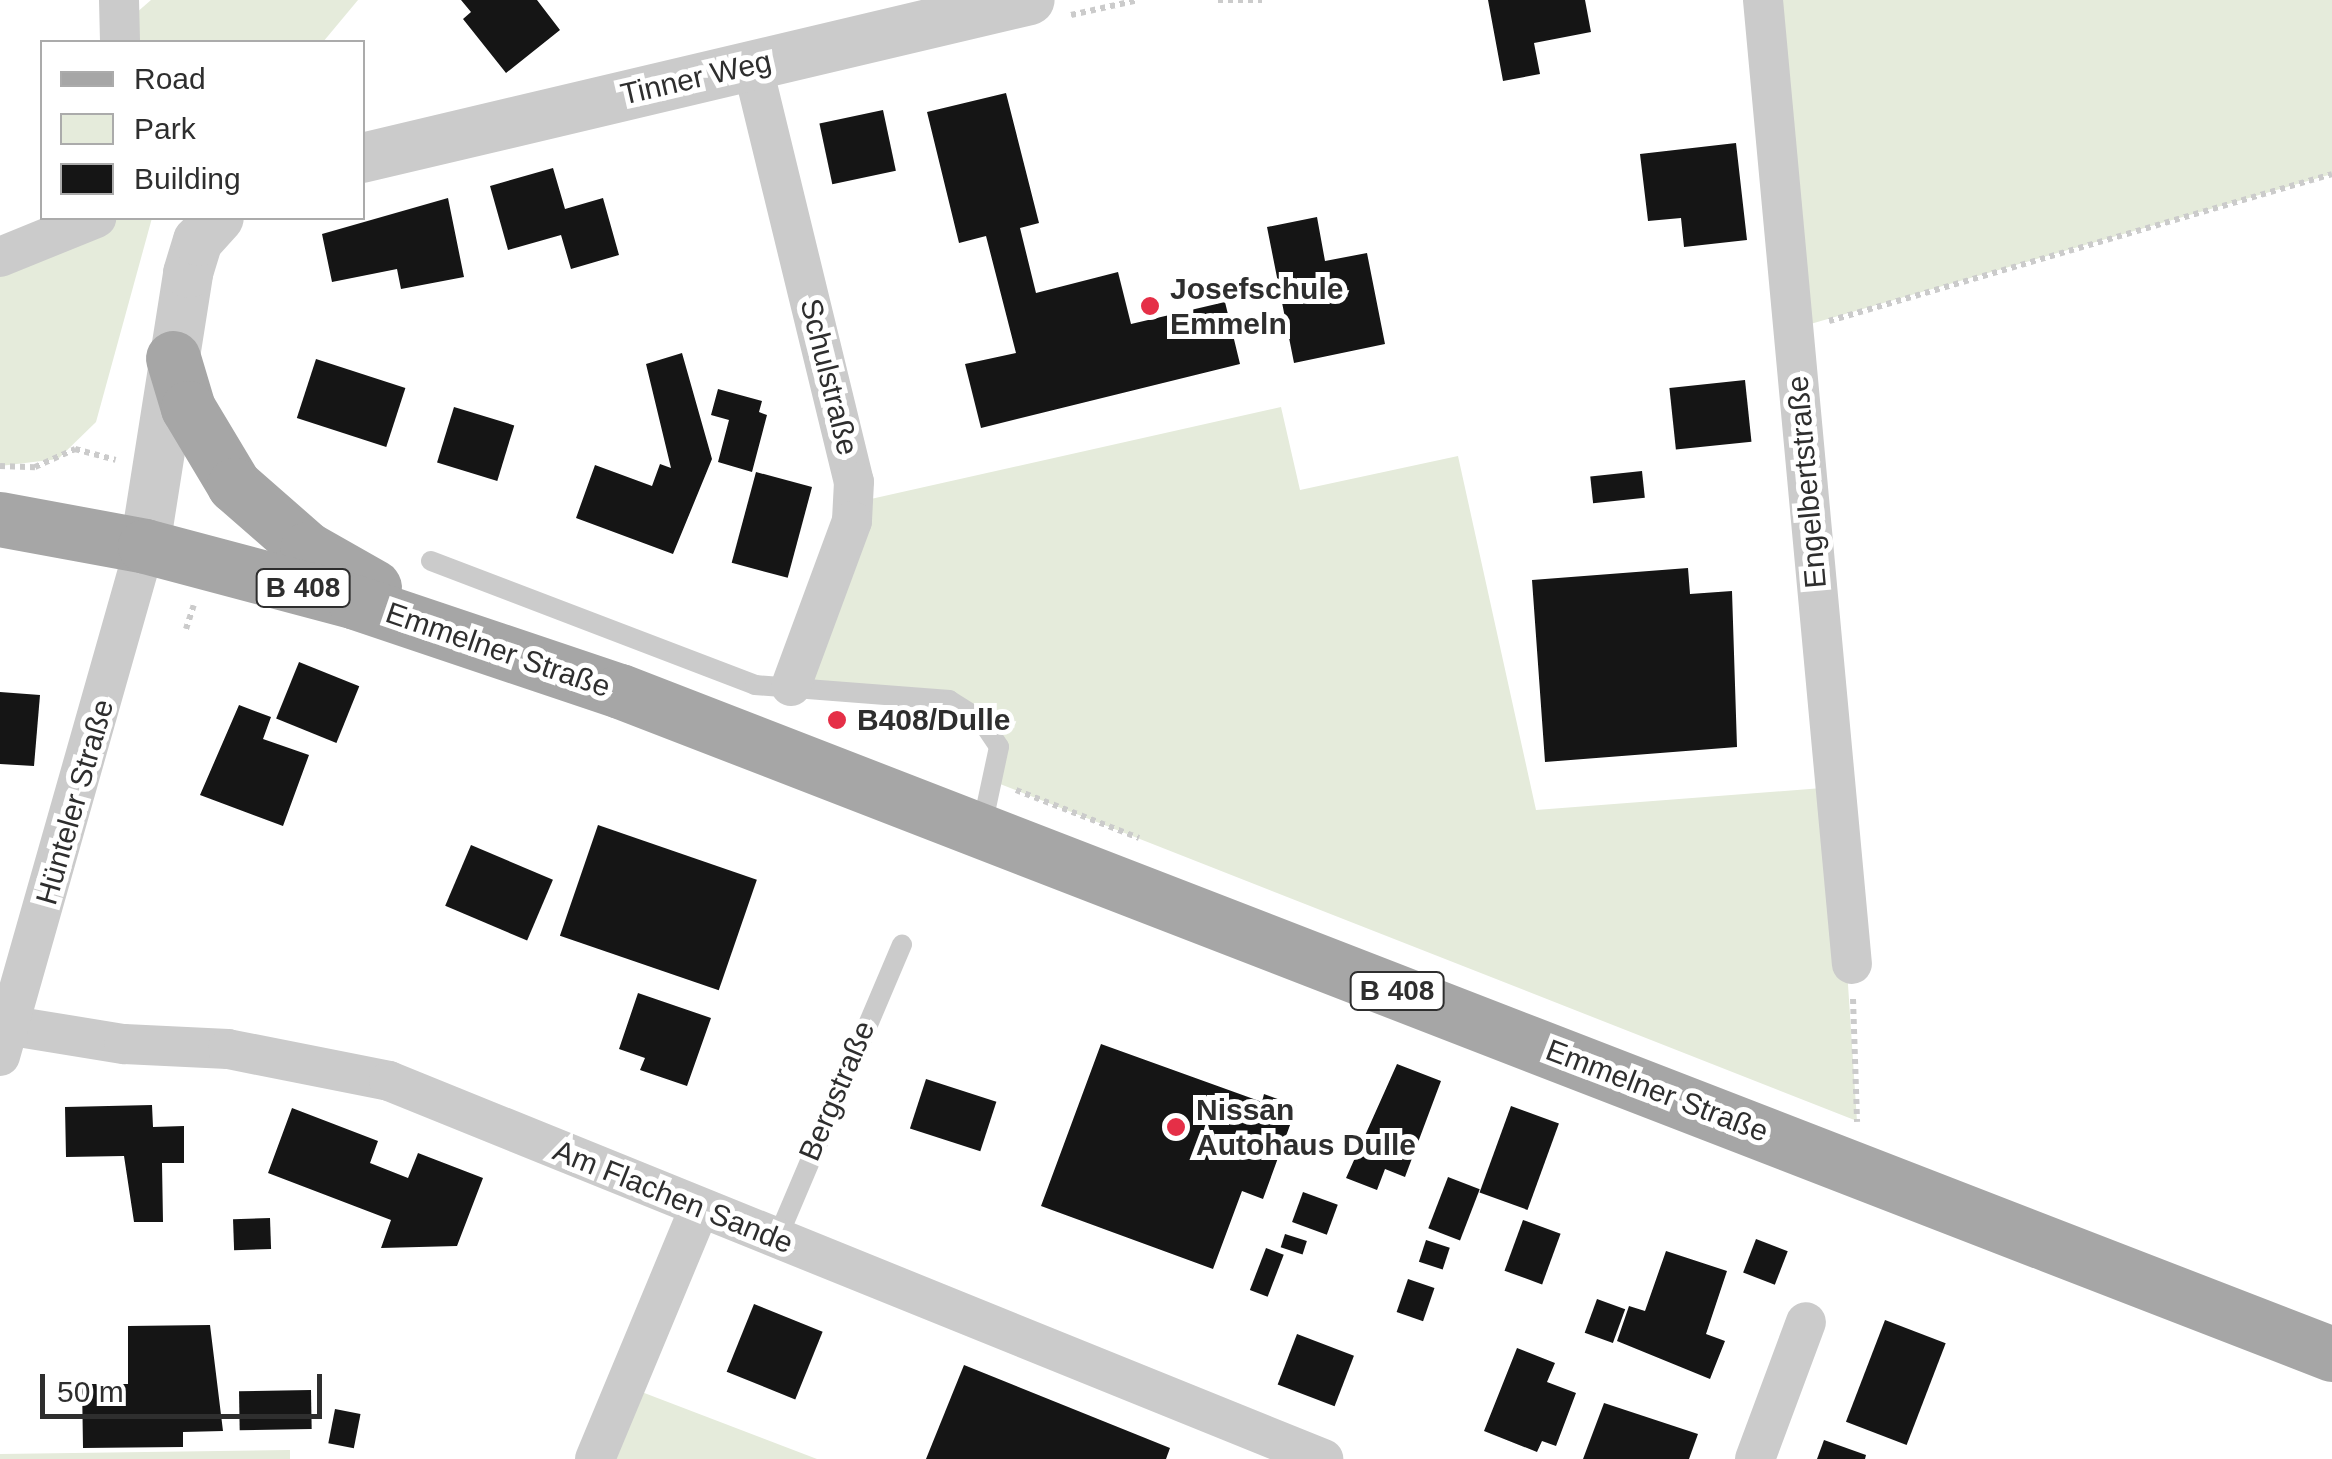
<!DOCTYPE html>
<meta charset="utf-8">
<style>
body{margin:0}
#map{position:relative;width:2332px;height:1459px;overflow:hidden;background:#fff;font-family:Arial,sans-serif}
div>[style]{position:absolute}
[style*='--x']{left:calc(var(--x)*1px);top:calc(var(--y)*1px);width:calc(var(--w)*1px);rotate:calc(var(--a)*1deg)}
.green>*{inset:0;background:#e5ebdb}
.building>*{inset:0;background:#151515;transform-origin:0 0}
.path>*{height:6px;margin-top:-3px;transform-origin:0;background:repeating-linear-gradient(90deg,#cbcbcb 0 5px,transparent 0 10px)}
.service>*{height:20px;margin:-10px;padding:0 10px;transform-origin:10px;border-radius:10px;background:#cbcbcb}
.minor>*{height:40px;margin:-20px;padding:0 20px;transform-origin:20px;border-radius:20px;background:#cbcbcb}
.tertiary>*{height:50px;margin:-25px;padding:0 25px;transform-origin:25px;border-radius:25px;background:#cbcbcb}
.primary>*{height:55px;margin:-27.5px;padding:0 27.5px;transform-origin:27.5px;border-radius:27.5px;background:#a6a6a6}
.dots>*{width:28px;height:28px;translate:-50% -50%;box-sizing:border-box;border:5px solid #fff;border-radius:50%}
span{translate:-50% -50%;white-space:nowrap;text-align:center;line-height:1.15;-webkit-text-stroke:10px #fff;paint-order:stroke}
.shield-label span{padding:2px 8px;background:#fff;border:2px solid;border-radius:8px;-webkit-text-stroke-width:0}
.shield-label{font-size:28px;color:#2e2e2e;font-weight:700}
.street-label{font-size:30px;color:#2e2e2e}
.poi-label{font-size:30px;color:#2e2e2e;font-weight:700}
.left{translate:0 -50%;text-align:left}
.legend{position:absolute;left:40px;top:40px;width:325px;height:180px;box-sizing:border-box;background:#fff;border:2px solid #ababab;margin:0;padding:12px 18px;list-style:none;font-size:30px;color:#2e2e2e}
.legend li{display:flex;align-items:center;gap:20px;height:50px}
.legend b{width:50px;border:2px solid #ababab}
.scale{position:absolute;left:40px;top:1374px;width:282px;height:45px;box-sizing:border-box;border:5px solid #2e2e2e;border-top:0;padding-left:12px;font-size:30px;line-height:35px;white-space:nowrap;color:#2e2e2e;-webkit-text-stroke:8px #fff;paint-order:stroke}
</style>
<div id="map">
<div class="green">
<div style="clip-path:polygon(151px 0,358px 0,323px 42px,120px 42px,120px 27px)"></div>
<div style="clip-path:polygon(1763px 0,2332px 0,2332px 174px,1793px 329px)"></div>
<div style="clip-path:polygon(96px 218px,152px 218px,96px 422px,58px 459px,0 466px,0 257px)"></div>
<div style="clip-path:polygon(1281px 407px,1300px 490px,1458px 456px,1536px 810px,1835px 787px,1857px 1121px,995px 782px,999px 746px,949px 700px,791px 686px,853px 503px)"></div>
<div style="clip-path:polygon(626px 1386px,817px 1459px,595px 1459px)"></div>
<div style="clip-path:polygon(290px 1450px,290px 1459px,0 1459px,0 1454px)"></div>
</div>
<div class="building">
<div style="clip-path:polygon(461px 0,537px 0,560px 30px,506px 73px,463px 19px,471px 12px)"></div>
<div style="clip-path:polygon(1488px 0,1585px 0,1591px 32px,1534px 43px,1540px 74px,1503px 81px)"></div>
<div style="clip-path:polygon(1006px 93px,1039px 223px,1020px 228px,1036px 293px,1118px 272px,1131px 324px,1225px 302px,1240px 364px,981px 428px,965px 364px,1016px 353px,986px 236px,959px 243px,927px 112px)"></div>
<div style="left:883px;top:110px;width:62px;height:65px;rotate:78deg"></div>
<div style="clip-path:polygon(1736px 143px,1747px 240px,1684px 247px,1681px 218px,1648px 221px,1640px 154px)"></div>
<div style="clip-path:polygon(553px 168px,565px 209px,603px 198px,619px 255px,571px 269px,561px 235px,508px 250px,490px 186px)"></div>
<div style="clip-path:polygon(448px 198px,464px 277px,401px 289px,397px 269px,332px 282px,322px 234px)"></div>
<div style="clip-path:polygon(1317px 217px,1325px 261px,1367px 253px,1385px 344px,1294px 363px,1267px 227px)"></div>
<div style="clip-path:polygon(682px 353px,712px 459px,673px 554px,576px 518px,595px 465px,652px 486px,660px 464px,671px 468px,646px 364px)"></div>
<div style="left:316px;top:359px;width:94px;height:62px;rotate:18deg"></div>
<div style="left:1745px;top:380px;width:62px;height:76px;rotate:84deg"></div>
<div style="clip-path:polygon(718px 389px,762px 401px,759px 412px,767px 415px,752px 472px,718px 462px,729px 420px,711px 415px)"></div>
<div style="left:454px;top:407px;width:63px;height:58px;rotate:17deg"></div>
<div style="left:1642px;top:471px;width:27px;height:52px;rotate:84deg"></div>
<div style="left:756px;top:472px;width:58px;height:94px;rotate:15deg"></div>
<div style="clip-path:polygon(1688px 568px,1690px 594px,1732px 591px,1737px 747px,1545px 762px,1532px 580px)"></div>
<div style="left:299px;top:662px;width:65px;height:61px;rotate:22deg"></div>
<div style="clip-path:polygon(0 692px,40px 695px,34px 766px,0 764px)"></div>
<div style="clip-path:polygon(239px 705px,271px 717px,263px 739px,309px 755px,283px 826px,200px 795px)"></div>
<div style="left:598px;top:825px;width:168px;height:117px;rotate:19deg"></div>
<div style="left:471px;top:845px;width:89px;height:66px;rotate:23deg"></div>
<div style="clip-path:polygon(638px 993px,711px 1018px,687px 1086px,640px 1070px,645px 1058px,619px 1049px)"></div>
<div style="clip-path:polygon(1101px 1044px,1262px 1102px,1264px 1094px,1297px 1106px,1263px 1199px,1242px 1191px,1213px 1269px,1041px 1206px)"></div>
<div style="clip-path:polygon(1397px 1064px,1441px 1081px,1405px 1177px,1385px 1169px,1377px 1190px,1346px 1178px)"></div>
<div style="left:926px;top:1079px;width:74px;height:52px;rotate:18deg"></div>
<div style="clip-path:polygon(152px 1105px,153px 1127px,184px 1126px,184px 1163px,162px 1163px,163px 1222px,134px 1222px,124px 1156px,66px 1157px,65px 1107px)"></div>
<div style="left:1511px;top:1106px;width:51px;height:92px;rotate:20deg"></div>
<div style="clip-path:polygon(292px 1108px,378px 1141px,370px 1163px,408px 1178px,418px 1153px,483px 1178px,457px 1246px,381px 1248px,391px 1220px,268px 1173px)"></div>
<div style="left:1448px;top:1177px;width:34px;height:55px;rotate:21deg"></div>
<div style="left:1303px;top:1192px;width:37px;height:32px;rotate:20deg"></div>
<div style="left:270px;top:1218px;width:31px;height:37px;rotate:88deg"></div>
<div style="left:1523px;top:1220px;width:40px;height:54px;rotate:20deg"></div>
<div style="left:1285px;top:1234px;width:23px;height:14px;rotate:18deg"></div>
<div style="left:1756px;top:1239px;width:34px;height:36px;rotate:21deg"></div>
<div style="left:1426px;top:1240px;width:25px;height:23px;rotate:18deg"></div>
<div style="left:1266px;top:1248px;width:19px;height:45px;rotate:21deg"></div>
<div style="clip-path:polygon(1666px 1251px,1727px 1271px,1706px 1334px,1725px 1341px,1710px 1379px,1617px 1341px,1629px 1306px,1645px 1311px)"></div>
<div style="left:1408px;top:1279px;width:28px;height:35px;rotate:19deg"></div>
<div style="left:1597px;top:1299px;width:30px;height:36px;rotate:20deg"></div>
<div style="left:754px;top:1304px;width:74px;height:73px;rotate:22deg"></div>
<div style="left:1885px;top:1320px;width:65px;height:109px;rotate:21deg"></div>
<div style="clip-path:polygon(210px 1325px,223px 1431px,183px 1432px,183px 1447px,83px 1448px,82px 1384px,128px 1384px,128px 1326px)"></div>
<div style="left:1297px;top:1334px;width:61px;height:54px;rotate:21deg"></div>
<div style="clip-path:polygon(1517px 1348px,1555px 1363px,1547px 1382px,1576px 1393px,1556px 1446px,1542px 1441px,1537px 1452px,1484px 1431px)"></div>
<div style="clip-path:polygon(964px 1365px,1170px 1448px,1166px 1459px,926px 1459px)"></div>
<div style="left:311px;top:1390px;width:39px;height:72px;rotate:89deg"></div>
<div style="clip-path:polygon(1604px 1403px,1698px 1434px,1689px 1459px,1583px 1459px)"></div>
<div style="left:335px;top:1409px;width:26px;height:35px;rotate:11deg"></div>
<div style="clip-path:polygon(1824px 1440px,1866px 1455px,1865px 1459px,1817px 1459px)"></div>
</div>
<div class="path">
<div style="--x:1218;--y:0;--w:44;--a:0"></div>
<div style="--x:1071;--y:15;--w:69;--a:-12.6"></div>
<div style="--x:1829;--y:321;--w:524;--a:-16.29"></div>
<div style="--x:0;--y:466;--w:35;--a:2"></div>
<div style="--x:35;--y:467;--w:44;--a:-24.2"></div>
<div style="--x:75;--y:449;--w:42;--a:15"></div>
<div style="--x:186;--y:629;--w:25;--a:-72"></div>
<div style="--x:1016;--y:790;--w:132;--a:21.3"></div>
<div style="--x:1853;--y:999;--w:123;--a:88.1"></div>
</div>
<div class="service">
<div style="--x:431;--y:561;--w:347;--a:20.9"></div>
<div style="--x:755;--y:685;--w:195;--a:4.4"></div>
<div style="--x:949;--y:700;--w:38;--a:32"></div>
<div style="--x:981;--y:720;--w:32;--a:56"></div>
<div style="--x:999;--y:747;--w:86;--a:102.1"></div>
<div style="--x:777;--y:1239;--w:320;--a:-67"></div>
</div>
<div class="minor">
<div style="--x:119;--y:0;--w:42;--a:88.6"></div>
<div style="--x:1763;--y:0;--w:968;--a:84.73"></div>
<div style="--x:752;--y:64;--w:430;--a:76.3"></div>
<div style="--x:854;--y:482;--w:39;--a:93"></div>
<div style="--x:852;--y:521;--w:176;--a:110.3"></div>
<div style="--x:0;--y:257;--w:104;--a:-22.1"></div>
<div style="--x:0;--y:1024;--w:126;--a:9.2"></div>
<div style="--x:124;--y:1044;--w:104;--a:2.8"></div>
<div style="--x:228;--y:1049;--w:164;--a:11.2"></div>
<div style="--x:389;--y:1081;--w:1008;--a:22.03"></div>
<div style="--x:0;--y:1056;--w:530;--a:-74.13"></div>
<div style="--x:595;--y:1459;--w:271;--a:-67.4"></div>
<div style="--x:1755;--y:1459;--w:146;--a:-69.6"></div>
</div>
<div class="tertiary">
<div style="--x:362;--y:158;--w:686;--a:-13.31"></div>
<div style="--x:145;--y:546;--w:276;--a:-81"></div>
<div style="--x:188;--y:273;--w:34;--a:-73"></div>
<div style="--x:198;--y:241;--w:31;--a:-48"></div>
</div>
<div class="primary">
<div style="--x:173;--y:358;--w:52;--a:73.3"></div>
<div style="--x:188;--y:408;--w:90;--a:59.1"></div>
<div style="--x:234;--y:485;--w:97;--a:41.2"></div>
<div style="--x:307;--y:549;--w:77;--a:29.6"></div>
<div style="--x:0;--y:519;--w:147;--a:10.5"></div>
<div style="--x:145;--y:546;--w:217;--a:14.9"></div>
<div style="--x:355;--y:602;--w:280;--a:18.6"></div>
<div style="--x:620;--y:691;--w:1836;--a:21.17"></div>
</div>
<div class="dots">
<div style="left:1150px;top:306px;background:#e52f47"></div>
<div style="left:837px;top:720px;background:#e52f47"></div>
<div style="left:1176px;top:1127px;background:#e52f47"></div>
</div>
<div class="shield-label">
<span style="left:303px;top:588px">B 408</span>
<span style="left:1397px;top:991px">B 408</span>
</div>
<div class="street-label">
<span style="left:696px;top:78px;rotate:-13deg">Tinner Weg</span>
<span style="left:829px;top:377px;rotate:76deg">Schulstraße</span>
<span style="left:1807px;top:482px;rotate:-95deg">Engelbertstraße</span>
<span style="left:498px;top:650px;rotate:19deg">Emmelner Straße</span>
<span style="left:75px;top:802px;rotate:-74deg">Hünteler Straße</span>
<span style="left:837px;top:1091px;rotate:-67deg">Bergstraße</span>
<span style="left:1657px;top:1091px;rotate:21deg">Emmelner Straße</span>
<span style="left:673px;top:1197px;rotate:22deg">Am Flachen Sande</span>
</div>
<div class="poi-label">
<span class="left" style="left:1170px;top:306px">Josefschule<br>Emmeln</span>
<span class="left" style="left:857px;top:720px">B408/Dulle</span>
<span class="left" style="left:1196px;top:1127px">Nissan<br>Autohaus Dulle</span>
</div>
<ul class="legend">
<li><b style="height:12px;background:#a6a6a6"></b>Road</li>
<li><b style="height:28px;background:#e5ebdb"></b>Park</li>
<li><b style="height:28px;background:#151515"></b>Building</li>
</ul>
<div class="scale">50 m</div>
</div>
